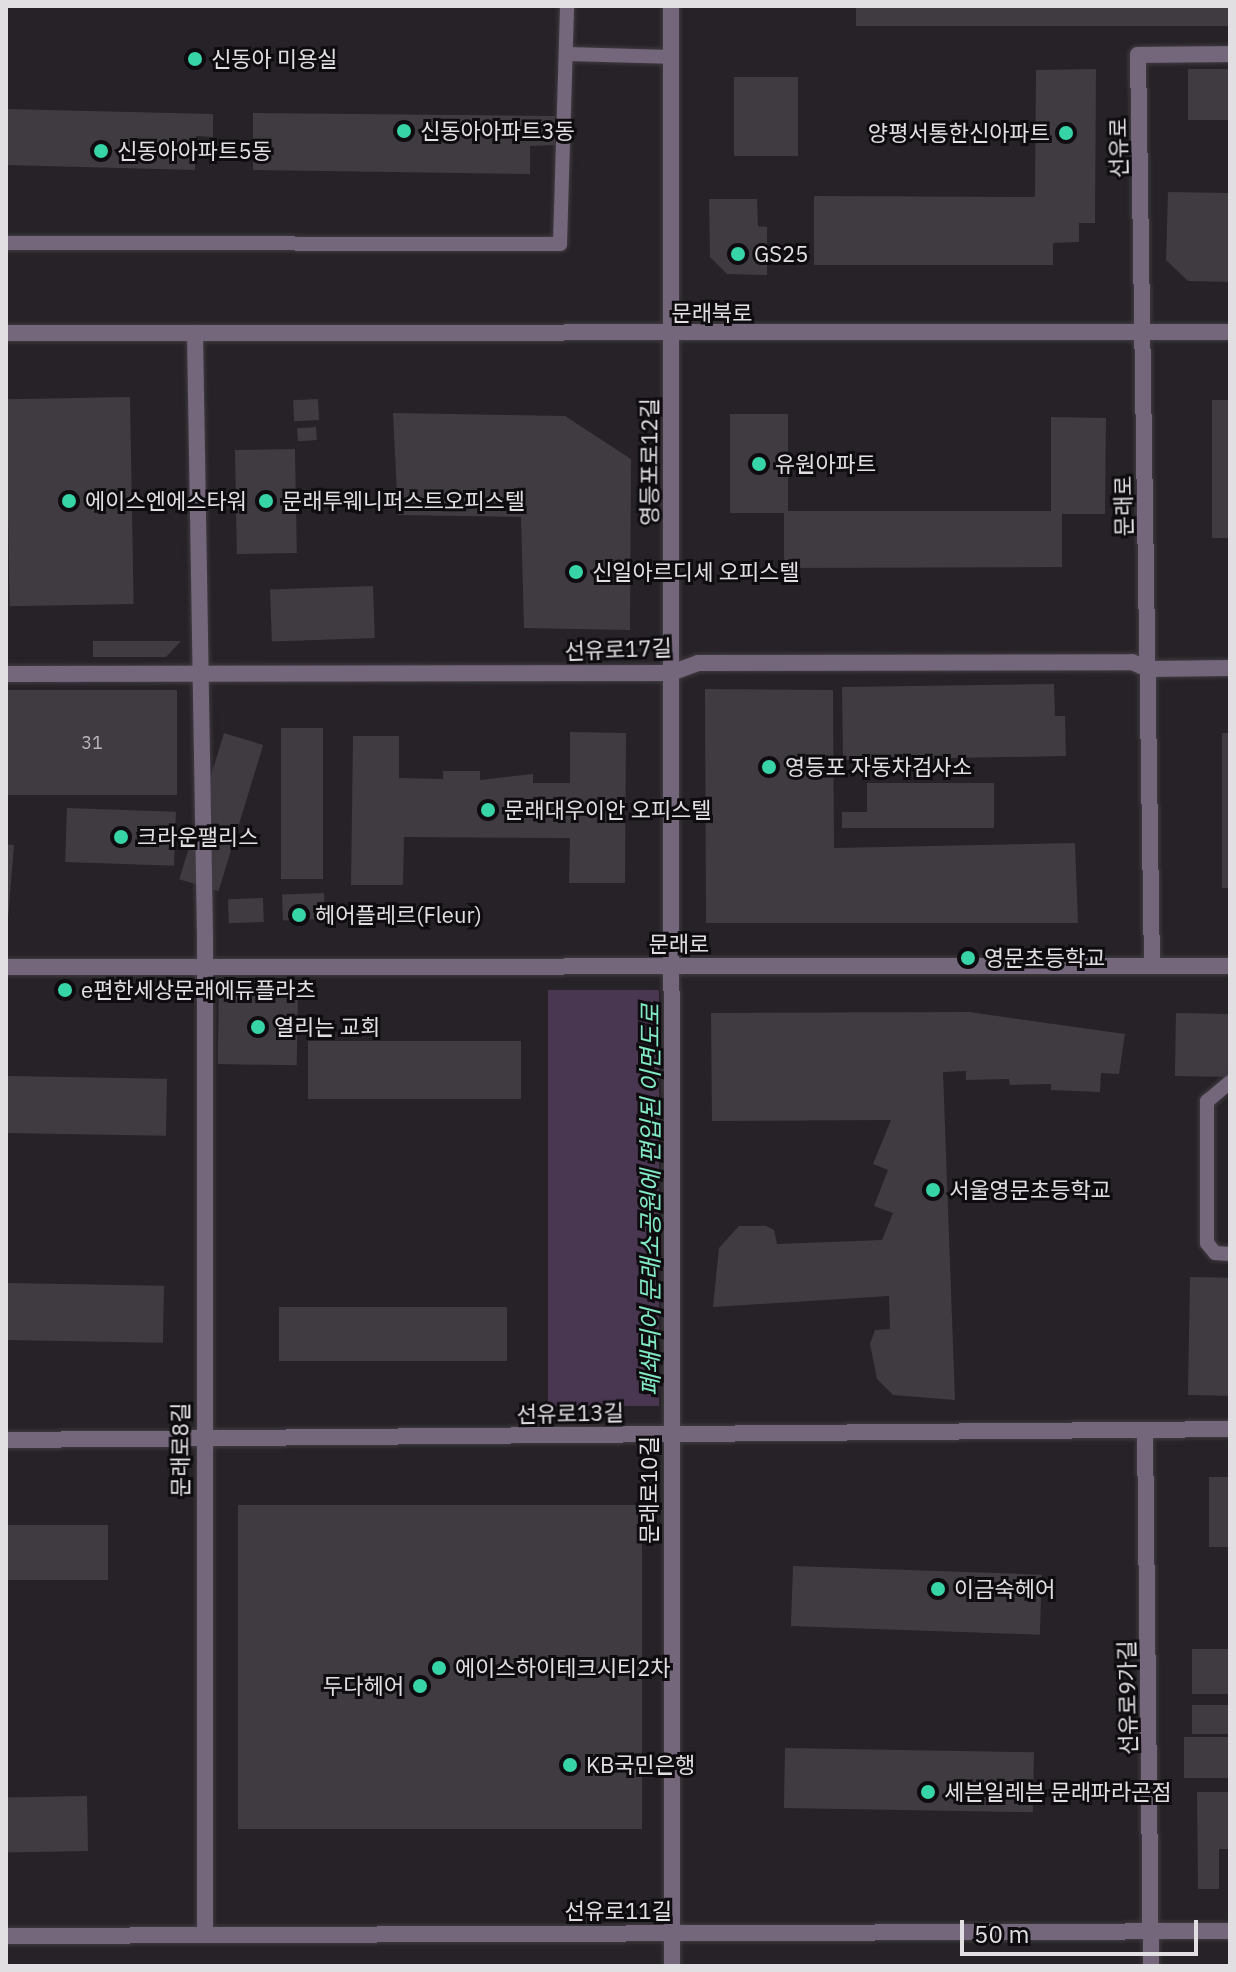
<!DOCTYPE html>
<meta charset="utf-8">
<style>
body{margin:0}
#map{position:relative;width:1236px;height:1972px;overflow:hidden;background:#262227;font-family:"IBM Plex Sans","Noto Sans KR",sans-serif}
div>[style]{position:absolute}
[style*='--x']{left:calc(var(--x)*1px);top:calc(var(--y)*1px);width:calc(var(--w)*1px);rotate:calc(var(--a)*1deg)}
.green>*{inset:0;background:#493650;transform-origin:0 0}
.building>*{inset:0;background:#3f3b41;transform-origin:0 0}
.roads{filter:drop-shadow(0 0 2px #403c41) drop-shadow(0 0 2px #403c41)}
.service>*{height:14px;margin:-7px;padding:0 7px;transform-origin:7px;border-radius:7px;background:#74667b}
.minor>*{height:16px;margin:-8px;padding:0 8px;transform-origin:8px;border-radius:8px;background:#74667b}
.tertiary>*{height:16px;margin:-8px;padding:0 8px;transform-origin:8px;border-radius:8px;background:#74667b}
.dots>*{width:22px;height:22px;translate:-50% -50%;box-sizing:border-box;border:4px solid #0e0c0f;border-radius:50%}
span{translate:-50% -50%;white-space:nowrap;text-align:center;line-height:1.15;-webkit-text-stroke:6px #0e0c0f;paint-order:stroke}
.number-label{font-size:18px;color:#b9b6ba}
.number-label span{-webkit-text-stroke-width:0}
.poi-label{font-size:22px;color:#e2dfe3}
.left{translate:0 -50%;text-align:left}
.right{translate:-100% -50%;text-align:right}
.street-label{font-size:22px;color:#e2dfe3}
.water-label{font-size:24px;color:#82eac5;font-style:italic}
.frame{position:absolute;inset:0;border:8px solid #e2dfe3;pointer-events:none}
.scale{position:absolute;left:960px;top:1920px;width:238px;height:36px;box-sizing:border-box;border:4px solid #e2dfe3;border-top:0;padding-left:10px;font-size:24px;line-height:28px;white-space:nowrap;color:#e2dfe3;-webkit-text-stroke:6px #0e0c0f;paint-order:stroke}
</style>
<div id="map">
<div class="green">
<div style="left:548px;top:990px;width:111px;height:416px"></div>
</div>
<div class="building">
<div style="left:856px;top:6px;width:374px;height:20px"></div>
<div style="clip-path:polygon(1096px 69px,1095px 223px,1079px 223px,1079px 242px,1053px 243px,1053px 265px,814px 265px,814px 196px,1035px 197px,1036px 70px)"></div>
<div style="left:1188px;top:69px;width:42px;height:51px"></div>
<div style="left:798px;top:77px;width:79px;height:64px;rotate:90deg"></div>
<div style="clip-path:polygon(6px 109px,213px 114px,213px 137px,196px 136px,195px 170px,6px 165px)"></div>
<div style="clip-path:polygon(253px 113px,555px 116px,555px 145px,530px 146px,530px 174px,253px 170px)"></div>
<div style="clip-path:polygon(1168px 192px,1230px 193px,1230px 282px,1188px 281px,1166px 260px)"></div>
<div style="clip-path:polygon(709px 199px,757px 199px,758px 226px,767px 227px,767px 275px,727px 274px,710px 257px)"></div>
<div style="left:130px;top:397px;width:207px;height:124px;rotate:89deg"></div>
<div style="left:318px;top:399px;width:21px;height:25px;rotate:87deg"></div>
<div style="left:1212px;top:400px;width:18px;height:138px"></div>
<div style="clip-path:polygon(393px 413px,565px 416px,631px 459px,630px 630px,524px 628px,521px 517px,398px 515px)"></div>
<div style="clip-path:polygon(730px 414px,788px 414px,788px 511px,1051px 511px,1051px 417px,1106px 418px,1105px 514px,1062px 514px,1062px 567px,784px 568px,784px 513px,730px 513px)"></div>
<div style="left:316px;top:427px;width:13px;height:19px;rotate:86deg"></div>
<div style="left:295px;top:449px;width:104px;height:60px;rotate:89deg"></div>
<div style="left:373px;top:586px;width:52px;height:103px;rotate:88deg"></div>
<div style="clip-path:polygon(93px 641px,181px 641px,166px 657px,93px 657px)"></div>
<div style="clip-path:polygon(1054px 684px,1055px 716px,1065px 716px,1066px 756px,843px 760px,842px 687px)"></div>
<div style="clip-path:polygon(705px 689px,833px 690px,834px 848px,1075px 843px,1078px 923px,706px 923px)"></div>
<div style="left:6px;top:690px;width:171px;height:105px"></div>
<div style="left:281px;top:728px;width:42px;height:151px"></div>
<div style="clip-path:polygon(570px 732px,626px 733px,625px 883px,569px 883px,570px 838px,404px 837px,403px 885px,351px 885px,353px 736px,399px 736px,399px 778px,443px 779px,443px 771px,480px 771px,480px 780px,533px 774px,533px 783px,570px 783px)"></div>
<div style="left:224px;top:733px;width:41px;height:153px;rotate:17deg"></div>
<div style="left:1222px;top:733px;width:8px;height:155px"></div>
<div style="clip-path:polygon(867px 783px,994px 783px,994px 828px,842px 828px,842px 812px,867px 812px)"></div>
<div style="left:67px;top:808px;width:109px;height:54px;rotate:2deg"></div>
<div style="clip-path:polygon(6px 844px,14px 845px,8px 919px,6px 919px)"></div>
<div style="left:324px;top:893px;width:26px;height:42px;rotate:88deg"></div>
<div style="left:263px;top:898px;width:24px;height:35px;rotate:88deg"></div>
<div style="left:219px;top:989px;width:79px;height:75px;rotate:1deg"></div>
<div style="clip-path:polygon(969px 1012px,1125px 1034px,1119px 1074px,1101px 1073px,1100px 1092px,1051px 1090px,1051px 1084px,1010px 1085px,1009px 1079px,966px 1080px,966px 1071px,943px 1072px,955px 1400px,893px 1395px,877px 1379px,870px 1344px,875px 1330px,890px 1329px,889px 1296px,713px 1307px,719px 1248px,739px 1226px,766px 1226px,774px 1230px,777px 1244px,882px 1240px,893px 1213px,874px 1206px,888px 1170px,873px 1164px,891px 1120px,712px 1121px,711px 1013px)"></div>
<div style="left:1176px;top:1013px;width:54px;height:63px;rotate:1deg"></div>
<div style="left:521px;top:1041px;width:58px;height:213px;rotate:90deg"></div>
<div style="left:6px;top:1076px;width:161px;height:57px;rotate:1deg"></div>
<div style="left:1190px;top:1277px;width:40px;height:118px;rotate:1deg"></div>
<div style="left:6px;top:1283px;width:158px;height:57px;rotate:1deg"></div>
<div style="left:507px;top:1307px;width:54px;height:228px;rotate:90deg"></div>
<div style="left:1209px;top:1477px;width:21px;height:70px"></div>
<div style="left:238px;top:1505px;width:404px;height:324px"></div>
<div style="left:108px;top:1525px;width:55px;height:102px;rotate:90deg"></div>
<div style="left:793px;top:1566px;width:249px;height:60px;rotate:2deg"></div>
<div style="left:1192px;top:1649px;width:38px;height:45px"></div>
<div style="left:1192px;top:1705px;width:38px;height:29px"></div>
<div style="left:1184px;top:1737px;width:46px;height:41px"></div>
<div style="left:785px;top:1748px;width:249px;height:60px;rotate:1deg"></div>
<div style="clip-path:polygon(1197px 1792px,1230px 1792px,1230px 1849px,1219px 1849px,1219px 1889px,1198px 1889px)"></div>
<div style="left:87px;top:1796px;width:55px;height:81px;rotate:89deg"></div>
</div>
<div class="roads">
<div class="service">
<div style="--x:566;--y:54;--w:105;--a:1.6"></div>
<div style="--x:6;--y:243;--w:554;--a:0.1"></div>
<div style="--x:560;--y:244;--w:238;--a:-88.3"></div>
<div style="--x:1230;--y:1082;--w:30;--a:140"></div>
<div style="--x:1207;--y:1101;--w:142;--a:90"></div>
<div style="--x:1207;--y:1243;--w:13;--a:51"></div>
<div style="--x:1215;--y:1253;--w:15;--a:4"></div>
</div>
<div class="minor">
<div style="--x:671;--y:6;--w:1960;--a:89.97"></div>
<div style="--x:6;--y:333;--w:1224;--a:-0.05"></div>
<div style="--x:195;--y:334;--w:603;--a:89.05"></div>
<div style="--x:205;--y:937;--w:998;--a:90"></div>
<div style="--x:6;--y:674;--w:665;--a:-0.09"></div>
<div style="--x:671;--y:673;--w:29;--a:-20"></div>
<div style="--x:698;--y:663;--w:434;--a:-0.1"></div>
<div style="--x:1132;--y:662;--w:17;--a:24"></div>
<div style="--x:1148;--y:669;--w:82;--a:-0.7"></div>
<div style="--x:1152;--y:966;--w:911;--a:-90.88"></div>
<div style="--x:1138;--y:55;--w:92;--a:-0.6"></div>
<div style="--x:1145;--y:1430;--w:536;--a:89.36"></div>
<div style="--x:6;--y:1440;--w:1224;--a:-0.51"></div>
<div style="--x:6;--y:1936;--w:1224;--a:-0.23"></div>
</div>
<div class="tertiary">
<div style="--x:6;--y:967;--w:1224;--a:-0.05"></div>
</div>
</div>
<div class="dots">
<div style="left:195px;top:59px;background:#36d4a7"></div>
<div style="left:404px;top:131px;background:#36d4a7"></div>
<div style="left:1066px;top:133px;background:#36d4a7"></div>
<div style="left:101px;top:151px;background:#36d4a7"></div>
<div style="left:738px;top:254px;background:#36d4a7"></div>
<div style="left:759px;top:464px;background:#36d4a7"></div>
<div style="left:69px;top:501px;background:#36d4a7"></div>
<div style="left:266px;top:501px;background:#36d4a7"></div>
<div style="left:576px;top:572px;background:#36d4a7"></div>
<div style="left:769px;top:767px;background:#36d4a7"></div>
<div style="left:488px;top:810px;background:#36d4a7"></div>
<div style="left:121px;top:837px;background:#36d4a7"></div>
<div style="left:299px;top:915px;background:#36d4a7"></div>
<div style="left:968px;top:958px;background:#36d4a7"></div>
<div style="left:65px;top:990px;background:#36d4a7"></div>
<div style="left:258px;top:1027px;background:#36d4a7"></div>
<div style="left:933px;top:1190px;background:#36d4a7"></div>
<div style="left:938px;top:1589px;background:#36d4a7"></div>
<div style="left:439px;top:1668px;background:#36d4a7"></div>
<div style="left:420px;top:1686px;background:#36d4a7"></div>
<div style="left:570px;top:1765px;background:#36d4a7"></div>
<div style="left:928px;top:1792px;background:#36d4a7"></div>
</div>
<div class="number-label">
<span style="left:92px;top:743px">31</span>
</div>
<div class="poi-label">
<span class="left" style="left:211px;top:59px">신동아 미용실</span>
<span class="left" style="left:420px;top:131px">신동아아파트3동</span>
<span class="right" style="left:1050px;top:133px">양평서통한신아파트</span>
<span class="left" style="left:117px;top:151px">신동아아파트5동</span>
<span class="left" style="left:754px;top:254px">GS25</span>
<span class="left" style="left:775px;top:464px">유원아파트</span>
<span class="left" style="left:85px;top:501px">에이스엔에스타워</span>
<span class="left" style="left:282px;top:501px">문래투웨니퍼스트오피스텔</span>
<span class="left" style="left:592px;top:572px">신일아르디세 오피스텔</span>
<span class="left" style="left:785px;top:767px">영등포 자동차검사소</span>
<span class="left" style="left:504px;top:810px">문래대우이안 오피스텔</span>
<span class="left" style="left:137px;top:837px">크라운팰리스</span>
<span class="left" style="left:315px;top:915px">헤어플레르(Fleur)</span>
<span class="left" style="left:984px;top:958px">영문초등학교</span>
<span class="left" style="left:81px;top:990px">e편한세상문래에듀플라츠</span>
<span class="left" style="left:274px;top:1027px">열리는 교회</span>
<span class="left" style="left:949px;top:1190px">서울영문초등학교</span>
<span class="left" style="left:954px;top:1589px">이금숙헤어</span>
<span class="left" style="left:455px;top:1668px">에이스하이테크시티2차</span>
<span class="right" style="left:404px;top:1686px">두다헤어</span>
<span class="left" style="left:586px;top:1765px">KB국민은행</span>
<span class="left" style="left:944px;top:1792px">세븐일레븐 문래파라곤점</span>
</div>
<div class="street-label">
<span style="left:1118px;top:148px;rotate:-91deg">선유로</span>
<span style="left:712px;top:313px">문래북로</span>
<span style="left:649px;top:462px;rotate:-90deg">영등포로12길</span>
<span style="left:1123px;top:506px;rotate:-91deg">문래로</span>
<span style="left:618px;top:649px;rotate:-2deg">선유로17길</span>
<span style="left:679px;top:944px">문래로</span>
<span style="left:570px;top:1413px;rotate:-1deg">선유로13길</span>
<span style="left:180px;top:1450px;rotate:-90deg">문래로8길</span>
<span style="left:649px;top:1490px;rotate:-90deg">문래로10길</span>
<span style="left:1127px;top:1698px;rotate:-91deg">선유로9가길</span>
<span style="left:618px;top:1911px">선유로11길</span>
</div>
<div class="water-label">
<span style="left:651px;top:1200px;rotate:-90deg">폐쇄되어 문래소공원에 편입된 이면도로</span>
</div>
<div class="frame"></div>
<div class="scale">50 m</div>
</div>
